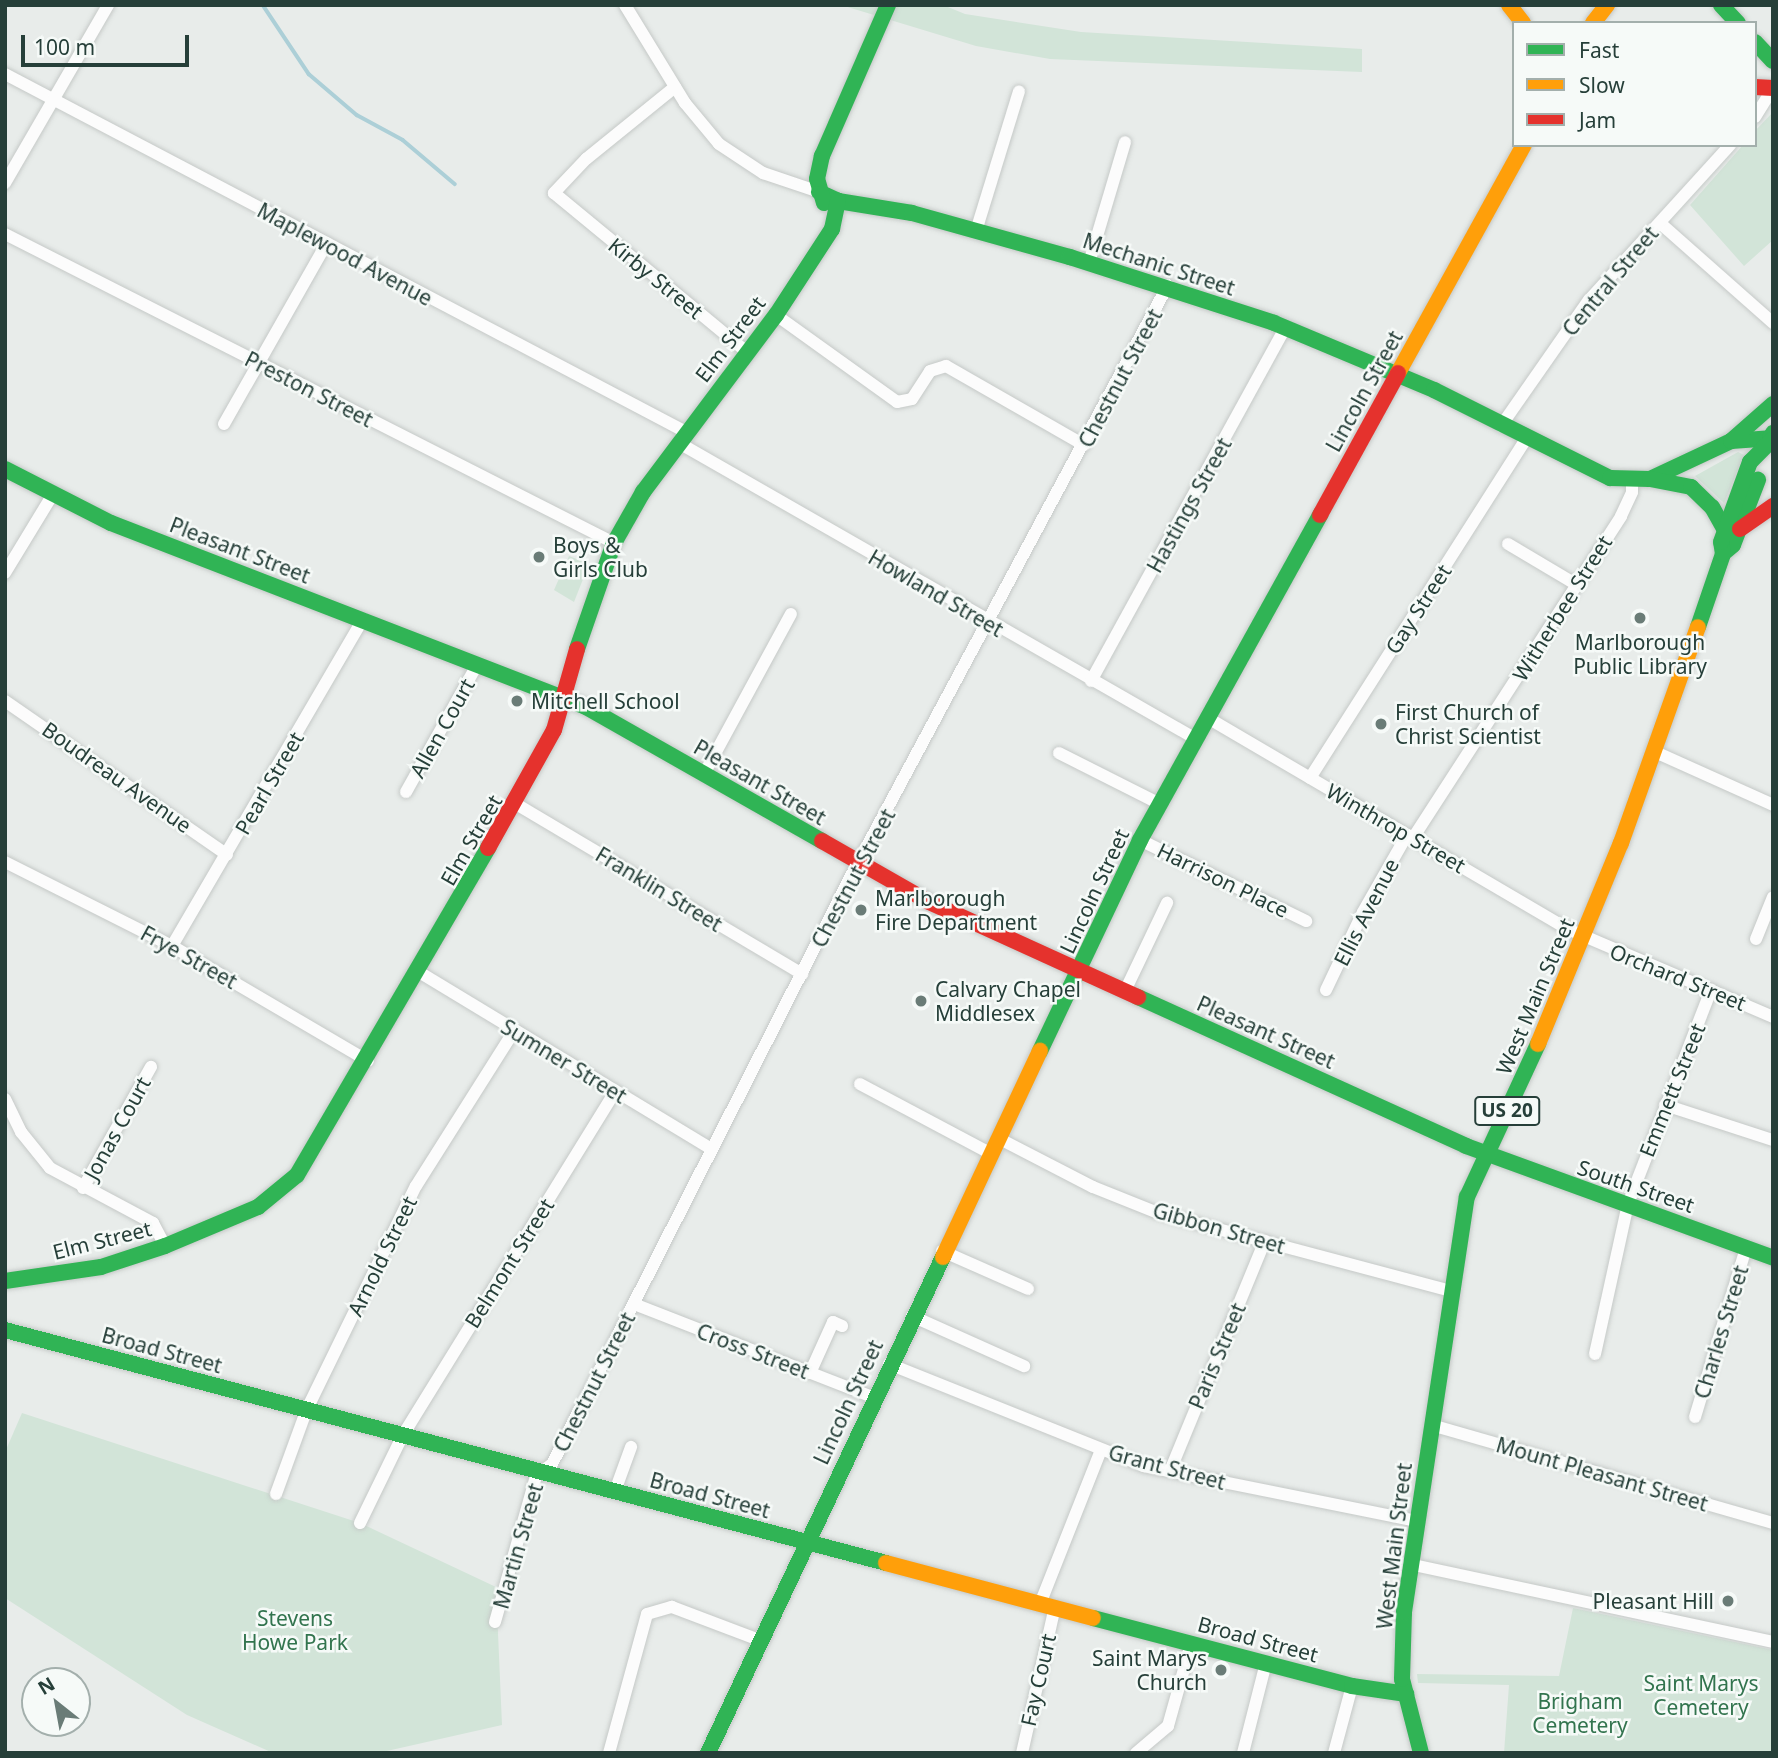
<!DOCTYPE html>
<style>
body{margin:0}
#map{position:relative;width:1778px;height:1758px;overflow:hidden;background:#e8ecea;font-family:"Noto Sans",sans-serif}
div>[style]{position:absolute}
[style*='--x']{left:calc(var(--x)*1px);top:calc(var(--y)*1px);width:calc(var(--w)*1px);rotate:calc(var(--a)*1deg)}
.green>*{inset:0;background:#d2e4d8}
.stream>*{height:3.5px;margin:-1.75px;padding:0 1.75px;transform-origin:1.75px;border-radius:1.75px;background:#accfd7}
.roads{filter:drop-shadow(0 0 2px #c5c9c7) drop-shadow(0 0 2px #c5c9c7)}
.street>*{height:12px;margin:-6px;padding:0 6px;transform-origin:6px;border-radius:6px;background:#fcfcfc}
.fast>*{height:16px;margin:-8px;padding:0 8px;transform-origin:8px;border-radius:8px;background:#30b455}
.slow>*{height:16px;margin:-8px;padding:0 8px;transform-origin:8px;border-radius:8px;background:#ff9f0a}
.jam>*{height:16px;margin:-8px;padding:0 8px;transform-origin:8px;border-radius:8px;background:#e5322d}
.dots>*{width:19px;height:19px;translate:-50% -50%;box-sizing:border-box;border:4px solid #f6faf8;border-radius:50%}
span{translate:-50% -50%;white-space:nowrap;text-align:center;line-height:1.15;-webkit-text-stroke:5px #f6faf8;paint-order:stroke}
.shield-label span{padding:2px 5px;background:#f6faf8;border:2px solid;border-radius:5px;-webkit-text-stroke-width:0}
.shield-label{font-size:19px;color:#263f39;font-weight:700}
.street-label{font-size:21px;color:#263f39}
.poi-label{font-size:21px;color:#263f39}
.left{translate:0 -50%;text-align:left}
.right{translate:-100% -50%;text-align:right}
.park-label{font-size:21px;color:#32744e}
.frame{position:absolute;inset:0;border:7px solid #263f39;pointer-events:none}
.legend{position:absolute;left:1512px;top:21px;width:245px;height:126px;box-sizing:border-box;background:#f6faf8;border:2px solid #a3afac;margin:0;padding:9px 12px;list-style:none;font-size:21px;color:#263f39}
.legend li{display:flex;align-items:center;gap:14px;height:35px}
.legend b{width:35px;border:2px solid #a3afac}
.north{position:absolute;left:21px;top:1667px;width:70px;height:70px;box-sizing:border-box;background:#f6faf8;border:2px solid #a3afac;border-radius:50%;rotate:329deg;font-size:19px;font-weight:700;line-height:28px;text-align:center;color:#263f39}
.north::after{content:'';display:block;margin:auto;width:24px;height:32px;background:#6a7c77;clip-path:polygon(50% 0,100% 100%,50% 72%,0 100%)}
.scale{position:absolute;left:21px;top:35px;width:168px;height:32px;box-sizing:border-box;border:4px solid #263f39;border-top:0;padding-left:9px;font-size:21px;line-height:24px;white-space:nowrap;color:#263f39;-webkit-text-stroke:5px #f6faf8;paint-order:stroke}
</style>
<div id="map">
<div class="green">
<div style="clip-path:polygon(841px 5px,943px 5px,965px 14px,1081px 32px,1362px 49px,1362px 72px,1050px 59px,976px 46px)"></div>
<div style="clip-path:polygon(1773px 112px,1773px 240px,1744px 266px,1690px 205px,1743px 145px,1755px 145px,1755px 131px)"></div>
<div style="clip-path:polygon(1738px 452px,1744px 455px,1724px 503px,1695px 476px)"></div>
<div style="clip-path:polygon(569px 556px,589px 564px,574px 602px,554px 590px)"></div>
<div style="clip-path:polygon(22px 1413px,360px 1523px,496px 1587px,502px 1725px,378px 1753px,273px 1753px,187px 1715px,5px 1598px,5px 1452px)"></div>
<div style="clip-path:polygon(1573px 1608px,1773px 1650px,1773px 1753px,1504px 1753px,1509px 1685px,1418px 1683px,1417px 1674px,1559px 1676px)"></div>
</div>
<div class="stream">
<div style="--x:263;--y:5;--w:83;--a:56.3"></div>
<div style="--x:309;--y:74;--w:63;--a:40.5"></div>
<div style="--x:357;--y:115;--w:52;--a:28.5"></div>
<div style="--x:403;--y:140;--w:68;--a:40.2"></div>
</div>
<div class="roads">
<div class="street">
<div style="--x:625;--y:5;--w:115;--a:58.5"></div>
<div style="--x:685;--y:103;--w:53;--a:50.3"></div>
<div style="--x:719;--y:144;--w:53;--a:33.4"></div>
<div style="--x:763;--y:173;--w:59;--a:18.7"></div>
<div style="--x:5;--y:74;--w:769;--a:27.73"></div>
<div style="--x:675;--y:87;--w:114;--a:141"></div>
<div style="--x:586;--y:159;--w:47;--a:133.3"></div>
<div style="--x:554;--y:193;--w:250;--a:39.5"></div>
<div style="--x:1755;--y:117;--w:34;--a:-58"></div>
<div style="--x:5;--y:183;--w:206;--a:-59.9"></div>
<div style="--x:1660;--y:223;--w:151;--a:41.5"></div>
<div style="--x:976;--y:231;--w:146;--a:-72.9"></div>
<div style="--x:5;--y:234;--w:683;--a:26.9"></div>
<div style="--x:1089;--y:263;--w:126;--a:-73.4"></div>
<div style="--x:776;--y:315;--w:149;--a:35.7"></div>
<div style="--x:897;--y:402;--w:15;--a:-11"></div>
<div style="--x:912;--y:399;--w:33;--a:-57"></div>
<div style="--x:930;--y:371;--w:17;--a:-17"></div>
<div style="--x:946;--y:366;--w:159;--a:29.8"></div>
<div style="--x:224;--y:424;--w:208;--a:-60.4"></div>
<div style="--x:1501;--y:426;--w:154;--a:-55.1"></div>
<div style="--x:1589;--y:300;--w:210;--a:-47.7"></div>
<div style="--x:679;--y:443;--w:596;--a:29.79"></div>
<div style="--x:1508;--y:544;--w:80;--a:30.7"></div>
<div style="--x:5;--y:573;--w:92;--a:-58.7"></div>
<div style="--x:1091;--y:681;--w:403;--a:-61.2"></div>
<div style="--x:5;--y:701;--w:270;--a:34.7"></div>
<div style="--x:1208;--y:718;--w:420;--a:30.4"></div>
<div style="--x:1570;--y:930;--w:221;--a:23.2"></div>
<div style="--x:1653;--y:751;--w:132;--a:24.2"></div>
<div style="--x:1059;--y:753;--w:113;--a:26.8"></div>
<div style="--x:704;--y:774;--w:182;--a:-61.5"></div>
<div style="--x:1310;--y:778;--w:402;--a:-57.5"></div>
<div style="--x:406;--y:792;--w:145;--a:-60.8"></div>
<div style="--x:516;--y:804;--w:333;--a:30.7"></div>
<div style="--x:1413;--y:838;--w:383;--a:-57.1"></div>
<div style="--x:1621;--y:516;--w:26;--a:-65"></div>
<div style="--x:1632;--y:492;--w:12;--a:-90"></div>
<div style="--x:1140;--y:840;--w:185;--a:26"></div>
<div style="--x:5;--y:862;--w:187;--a:26.7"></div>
<div style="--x:172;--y:946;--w:227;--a:30.4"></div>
<div style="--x:1756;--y:939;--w:45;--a:-68"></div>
<div style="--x:172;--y:946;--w:379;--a:-59.7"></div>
<div style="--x:419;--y:972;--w:340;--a:31.2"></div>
<div style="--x:1326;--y:990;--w:86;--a:-64.6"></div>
<div style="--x:1363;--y:912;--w:89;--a:-60.3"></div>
<div style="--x:1125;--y:991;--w:98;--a:-64.5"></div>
<div style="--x:860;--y:1084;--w:147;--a:28"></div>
<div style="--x:5;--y:1099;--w:37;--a:64"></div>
<div style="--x:21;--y:1132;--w:46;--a:51.1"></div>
<div style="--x:50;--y:1168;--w:117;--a:28.1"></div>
<div style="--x:153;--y:1223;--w:26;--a:62"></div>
<div style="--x:1665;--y:1105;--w:114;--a:18"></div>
<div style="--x:998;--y:1138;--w:107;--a:27.3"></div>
<div style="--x:1093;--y:1187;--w:70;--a:21.8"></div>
<div style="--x:1158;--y:1213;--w:303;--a:14.9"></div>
<div style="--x:83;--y:1188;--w:139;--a:-60.7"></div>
<div style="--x:942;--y:1251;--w:94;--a:23.8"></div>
<div style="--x:634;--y:1304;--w:256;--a:21.3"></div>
<div style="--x:912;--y:1316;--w:123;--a:24.1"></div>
<div style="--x:1595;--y:1354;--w:154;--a:-77.6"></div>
<div style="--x:1628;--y:1204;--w:230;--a:-68.8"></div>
<div style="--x:889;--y:1364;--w:275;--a:21.8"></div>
<div style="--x:1144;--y:1466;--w:278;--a:11.4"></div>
<div style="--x:810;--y:1373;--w:56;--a:-65.7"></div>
<div style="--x:833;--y:1322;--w:10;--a:24"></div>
<div style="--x:1695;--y:1417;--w:177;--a:-73.2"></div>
<div style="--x:1431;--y:1425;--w:356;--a:16"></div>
<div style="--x:1170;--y:1471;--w:249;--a:-67.6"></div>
<div style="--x:615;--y:1491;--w:47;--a:-70"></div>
<div style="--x:276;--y:1494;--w:90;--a:-70"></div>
<div style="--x:307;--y:1409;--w:248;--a:-64"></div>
<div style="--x:416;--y:1186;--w:183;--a:-57.7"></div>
<div style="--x:360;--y:1523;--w:98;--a:-64"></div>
<div style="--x:403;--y:1435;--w:403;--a:-58.3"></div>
<div style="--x:1409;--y:1564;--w:372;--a:12.1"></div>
<div style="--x:1040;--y:1604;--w:166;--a:-68.4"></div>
<div style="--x:495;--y:1622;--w:152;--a:-74.3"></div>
<div style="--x:536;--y:1476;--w:20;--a:-37"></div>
<div style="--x:552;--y:1464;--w:662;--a:-63.05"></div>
<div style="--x:852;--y:874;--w:668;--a:-61.79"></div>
<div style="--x:609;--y:1753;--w:144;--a:-74.7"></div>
<div style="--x:647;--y:1614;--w:26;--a:-16"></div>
<div style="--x:672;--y:1607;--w:96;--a:20.7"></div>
<div style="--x:1022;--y:1753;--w:150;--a:-77.3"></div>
<div style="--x:1136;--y:1753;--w:42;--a:-40.2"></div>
<div style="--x:1168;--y:1726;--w:85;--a:-74.3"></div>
<div style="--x:1243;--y:1753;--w:93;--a:-75.7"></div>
<div style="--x:1334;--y:1753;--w:69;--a:-75"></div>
</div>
<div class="fast">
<div style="--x:1721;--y:5;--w:25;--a:47"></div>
<div style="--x:1755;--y:42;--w:26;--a:47"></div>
<div style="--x:819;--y:192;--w:21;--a:25"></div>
<div style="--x:838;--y:201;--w:75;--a:9.2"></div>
<div style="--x:912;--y:213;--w:164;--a:15.6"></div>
<div style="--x:1070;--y:257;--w:214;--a:17.9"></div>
<div style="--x:1274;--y:323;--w:173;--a:22.7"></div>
<div style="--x:1434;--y:390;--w:197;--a:26.6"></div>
<div style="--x:1610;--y:478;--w:40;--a:1.4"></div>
<div style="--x:1650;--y:479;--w:89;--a:-25.1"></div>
<div style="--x:1731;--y:441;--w:39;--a:-4"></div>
<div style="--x:1770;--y:438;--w:6;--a:-59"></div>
<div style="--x:824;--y:203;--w:25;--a:-106"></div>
<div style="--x:817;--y:179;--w:24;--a:-78"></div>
<div style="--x:822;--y:156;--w:165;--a:-66.4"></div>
<div style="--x:1731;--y:441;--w:56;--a:-41.4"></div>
<div style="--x:5;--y:469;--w:119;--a:27"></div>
<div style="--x:111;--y:523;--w:509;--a:21.17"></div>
<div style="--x:586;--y:707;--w:271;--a:29.6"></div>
<div style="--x:1650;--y:479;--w:42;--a:11"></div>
<div style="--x:1691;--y:487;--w:29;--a:44"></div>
<div style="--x:1712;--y:507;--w:26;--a:61"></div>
<div style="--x:1726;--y:551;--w:9;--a:-41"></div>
<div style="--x:1733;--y:545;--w:70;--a:-69"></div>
<div style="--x:1698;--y:627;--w:77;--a:-71.1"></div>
<div style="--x:1723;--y:554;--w:12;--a:-99"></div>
<div style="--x:1721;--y:542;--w:85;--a:-70.1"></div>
<div style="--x:1750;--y:462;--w:33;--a:-45"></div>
<div style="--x:577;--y:649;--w:112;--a:-70.8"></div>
<div style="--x:614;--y:543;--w:59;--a:-60.4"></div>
<div style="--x:643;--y:492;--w:221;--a:-53.1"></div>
<div style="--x:776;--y:315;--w:103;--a:-56.9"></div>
<div style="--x:832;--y:229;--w:29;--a:-78"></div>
<div style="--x:1138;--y:997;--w:360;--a:24.4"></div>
<div style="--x:1466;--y:1146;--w:327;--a:20"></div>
<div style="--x:1040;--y:1051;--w:233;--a:-64.6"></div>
<div style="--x:1140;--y:840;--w:372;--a:-61"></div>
<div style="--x:5;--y:1281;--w:97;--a:-8.3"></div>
<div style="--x:101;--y:1267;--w:67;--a:-18.2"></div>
<div style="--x:165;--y:1246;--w:101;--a:-22.8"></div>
<div style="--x:258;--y:1207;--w:50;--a:-39.4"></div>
<div style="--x:297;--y:1175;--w:379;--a:-59.7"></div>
<div style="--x:5;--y:1330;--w:911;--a:14.81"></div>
<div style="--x:1093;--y:1618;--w:268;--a:14.7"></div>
<div style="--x:1352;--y:1686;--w:55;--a:8.4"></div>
<div style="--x:708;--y:1753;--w:549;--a:-64.65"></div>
<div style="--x:1421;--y:1753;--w:76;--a:-104.4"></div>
<div style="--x:1402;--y:1679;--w:67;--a:-88.3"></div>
<div style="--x:1404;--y:1612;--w:420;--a:-81.4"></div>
<div style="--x:1467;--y:1197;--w:169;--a:-65.1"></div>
</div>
<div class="slow">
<div style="--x:1509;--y:5;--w:23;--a:52"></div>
<div style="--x:1593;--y:23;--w:23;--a:-52"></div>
<div style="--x:1398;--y:373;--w:260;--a:-61.1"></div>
<div style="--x:1538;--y:1044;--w:217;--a:-67.6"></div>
<div style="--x:1621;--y:843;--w:229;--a:-70.4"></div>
<div style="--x:943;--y:1257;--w:228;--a:-64.8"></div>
<div style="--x:886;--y:1563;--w:214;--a:14.9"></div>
</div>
<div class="jam">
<div style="--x:1755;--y:87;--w:18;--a:3"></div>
<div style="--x:1320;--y:515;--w:162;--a:-61.2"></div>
<div style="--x:1740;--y:529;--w:40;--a:-34.9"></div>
<div style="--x:822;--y:841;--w:121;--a:29.7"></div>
<div style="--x:927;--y:901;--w:232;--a:24.5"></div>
<div style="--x:488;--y:848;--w:135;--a:-60.8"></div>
<div style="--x:554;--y:730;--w:84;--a:-74.1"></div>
</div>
</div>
<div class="dots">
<div style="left:539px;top:557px;background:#6a7c77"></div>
<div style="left:1640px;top:618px;background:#6a7c77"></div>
<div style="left:517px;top:701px;background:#6a7c77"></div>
<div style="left:1381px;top:724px;background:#6a7c77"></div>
<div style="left:861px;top:910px;background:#6a7c77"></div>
<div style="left:921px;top:1001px;background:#6a7c77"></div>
<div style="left:1728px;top:1601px;background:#6a7c77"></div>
<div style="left:1221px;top:1670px;background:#6a7c77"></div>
</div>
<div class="shield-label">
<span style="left:1507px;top:1111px">US 20</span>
</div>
<div class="street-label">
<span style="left:345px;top:254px;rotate:28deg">Maplewood Avenue</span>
<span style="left:1159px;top:264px;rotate:18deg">Mechanic Street</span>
<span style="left:656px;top:278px;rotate:39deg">Kirby Street</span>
<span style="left:1610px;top:281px;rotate:-50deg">Central Street</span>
<span style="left:730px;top:339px;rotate:-53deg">Elm Street</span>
<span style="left:1120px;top:378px;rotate:-62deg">Chestnut Street</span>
<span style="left:309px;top:389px;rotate:27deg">Preston Street</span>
<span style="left:1364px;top:391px;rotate:-61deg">Lincoln Street</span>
<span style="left:1189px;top:505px;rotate:-61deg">Hastings Street</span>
<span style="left:240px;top:550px;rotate:21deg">Pleasant Street</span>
<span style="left:936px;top:593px;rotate:30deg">Howland Street</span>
<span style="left:1562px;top:608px;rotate:-58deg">Witherbee Street</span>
<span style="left:1418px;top:609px;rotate:-57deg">Gay Street</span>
<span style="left:442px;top:728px;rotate:-61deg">Allen Court</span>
<span style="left:117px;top:777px;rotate:35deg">Boudreau Avenue</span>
<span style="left:760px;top:782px;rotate:30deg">Pleasant Street</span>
<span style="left:269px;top:783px;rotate:-60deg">Pearl Street</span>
<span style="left:1396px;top:828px;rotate:30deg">Winthrop Street</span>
<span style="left:471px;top:840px;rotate:-60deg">Elm Street</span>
<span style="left:853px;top:878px;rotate:-62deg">Chestnut Street</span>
<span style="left:1223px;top:880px;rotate:26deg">Harrison Place</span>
<span style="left:659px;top:889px;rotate:31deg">Franklin Street</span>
<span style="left:1094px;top:891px;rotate:-65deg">Lincoln Street</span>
<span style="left:1366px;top:912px;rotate:-63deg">Ellis Avenue</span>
<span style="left:189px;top:957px;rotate:29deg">Frye Street</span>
<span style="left:1678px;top:977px;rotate:22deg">Orchard Street</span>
<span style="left:1535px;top:996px;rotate:-67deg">West Main Street</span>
<span style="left:1266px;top:1032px;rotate:24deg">Pleasant Street</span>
<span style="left:564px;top:1061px;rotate:31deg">Sumner Street</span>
<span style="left:1672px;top:1090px;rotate:-68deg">Emmett Street</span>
<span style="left:117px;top:1128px;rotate:-61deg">Jonas Court</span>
<span style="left:1636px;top:1186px;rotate:19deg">South Street</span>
<span style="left:1219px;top:1228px;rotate:16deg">Gibbon Street</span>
<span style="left:102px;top:1240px;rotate:-14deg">Elm Street</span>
<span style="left:382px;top:1256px;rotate:-64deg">Arnold Street</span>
<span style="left:509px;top:1263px;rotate:-58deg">Belmont Street</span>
<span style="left:1721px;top:1332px;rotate:-73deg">Charles Street</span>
<span style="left:162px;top:1350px;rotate:15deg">Broad Street</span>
<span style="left:753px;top:1351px;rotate:21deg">Cross Street</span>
<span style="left:1217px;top:1356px;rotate:-67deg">Paris Street</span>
<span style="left:594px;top:1382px;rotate:-63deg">Chestnut Street</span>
<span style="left:848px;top:1402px;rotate:-65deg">Lincoln Street</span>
<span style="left:1167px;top:1467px;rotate:15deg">Grant Street</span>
<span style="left:1602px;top:1474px;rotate:16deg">Mount Pleasant Street</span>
<span style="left:710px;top:1495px;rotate:15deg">Broad Street</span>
<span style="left:518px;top:1546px;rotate:-74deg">Martin Street</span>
<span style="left:1394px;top:1546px;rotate:-83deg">West Main Street</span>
<span style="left:1258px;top:1639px;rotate:15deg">Broad Street</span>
<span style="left:1038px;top:1680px;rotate:-77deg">Fay Court</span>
</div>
<div class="poi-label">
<span class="left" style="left:553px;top:557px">Boys &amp;<br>Girls Club</span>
<span style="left:1640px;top:654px">Marlborough<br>Public Library</span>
<span class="left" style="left:531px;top:701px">Mitchell School</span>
<span class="left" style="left:1395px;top:724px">First Church of<br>Christ Scientist</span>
<span class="left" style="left:875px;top:910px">Marlborough<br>Fire Department</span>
<span class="left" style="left:935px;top:1001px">Calvary Chapel<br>Middlesex</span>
<span class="right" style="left:1714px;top:1601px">Pleasant Hill</span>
<span class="right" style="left:1207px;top:1670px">Saint Marys<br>Church</span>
</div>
<div class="park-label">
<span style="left:295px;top:1630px">Stevens<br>Howe Park</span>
<span style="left:1701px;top:1695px">Saint Marys<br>Cemetery</span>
<span style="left:1580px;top:1713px">Brigham<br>Cemetery</span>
</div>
<div class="frame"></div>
<ul class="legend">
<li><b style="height:9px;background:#30b455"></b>Fast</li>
<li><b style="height:9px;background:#ff9f0a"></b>Slow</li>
<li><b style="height:9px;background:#e5322d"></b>Jam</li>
</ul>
<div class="north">N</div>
<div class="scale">100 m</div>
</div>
